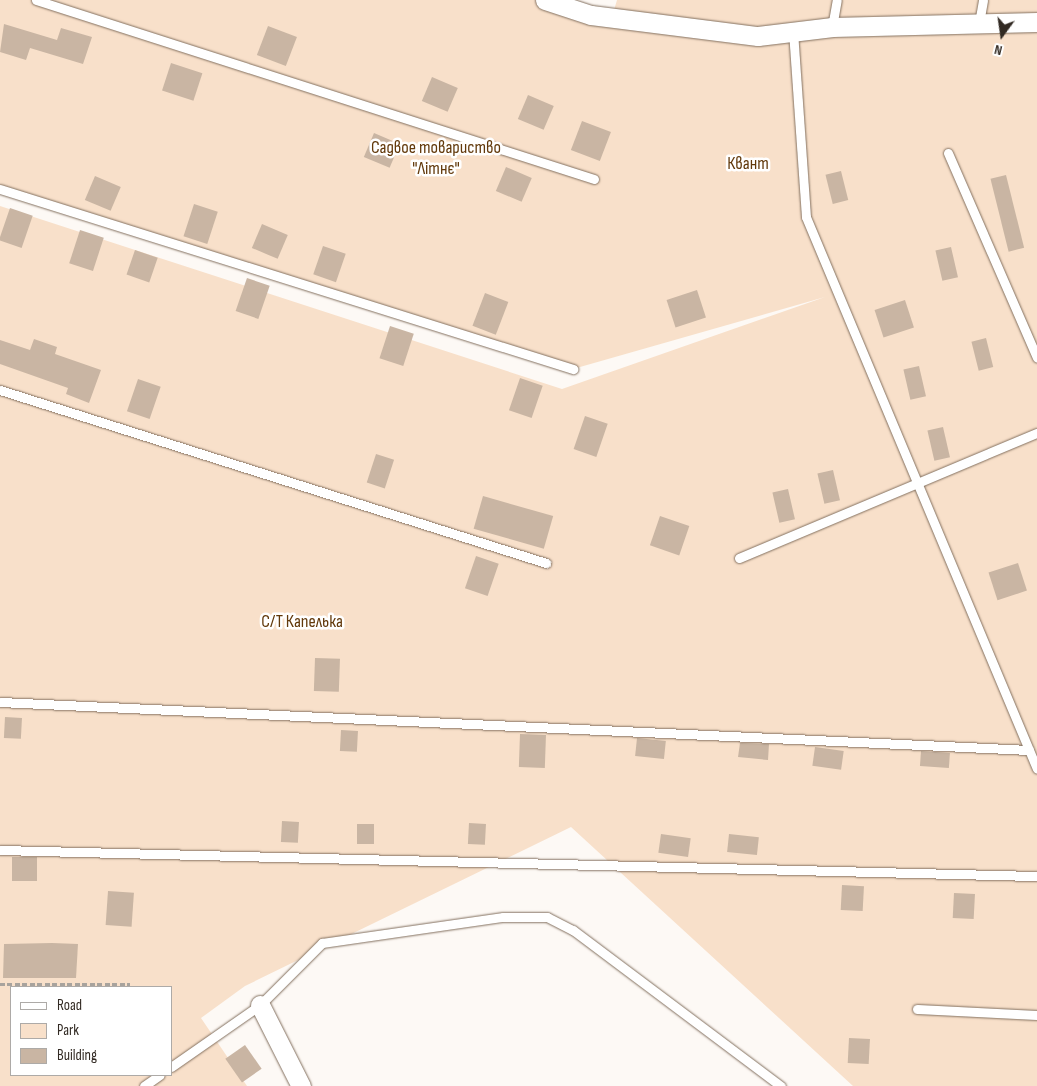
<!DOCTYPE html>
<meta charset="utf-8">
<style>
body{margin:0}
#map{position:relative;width:1037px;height:1086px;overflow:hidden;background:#fdf9f5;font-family:"Sofia Sans Condensed",sans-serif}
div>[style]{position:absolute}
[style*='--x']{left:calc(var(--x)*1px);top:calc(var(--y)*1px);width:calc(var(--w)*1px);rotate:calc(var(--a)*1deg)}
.green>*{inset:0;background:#f8e0ca}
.building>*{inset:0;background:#c9b5a3;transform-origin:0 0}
.path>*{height:3px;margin-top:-1.5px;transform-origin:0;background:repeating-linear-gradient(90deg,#a8a39d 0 5px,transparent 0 7.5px)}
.roads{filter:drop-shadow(0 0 1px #83705f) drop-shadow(0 0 1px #83705f)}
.lane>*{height:9px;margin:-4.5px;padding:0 4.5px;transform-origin:4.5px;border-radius:4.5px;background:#fff}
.street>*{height:19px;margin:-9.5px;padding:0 9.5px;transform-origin:9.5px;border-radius:9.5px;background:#fff}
span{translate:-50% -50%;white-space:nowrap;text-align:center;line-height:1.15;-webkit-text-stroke:5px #fff;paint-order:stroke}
.park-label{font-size:18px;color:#62390b}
.legend{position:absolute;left:10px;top:986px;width:162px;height:90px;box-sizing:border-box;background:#fff;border:1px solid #adaaa7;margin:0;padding:6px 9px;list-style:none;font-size:15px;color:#322a23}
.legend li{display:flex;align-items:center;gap:10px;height:25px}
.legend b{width:25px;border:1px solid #adaaa7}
.north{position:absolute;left:977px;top:10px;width:50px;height:50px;-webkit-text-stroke:4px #fff;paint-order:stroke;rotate:194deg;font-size:14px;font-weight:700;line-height:20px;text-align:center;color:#322a23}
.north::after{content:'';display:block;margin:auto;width:18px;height:22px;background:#322a23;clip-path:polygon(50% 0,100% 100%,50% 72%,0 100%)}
</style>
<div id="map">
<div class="green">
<div style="clip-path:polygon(evenodd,0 0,557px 0,612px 17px,617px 0,1037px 0,1037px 1086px,853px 1086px,571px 827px,245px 986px,201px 1018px,247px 1086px,0 1086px,0 206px,562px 389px,825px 297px,573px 369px,0 189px,0 0,11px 987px,171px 987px,171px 1075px,11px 1075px,11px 987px)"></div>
</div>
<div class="building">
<div style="clip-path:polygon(4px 24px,57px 40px,61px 28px,92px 37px,83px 64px,30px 48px,26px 60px,0 52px)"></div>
<div style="left:268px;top:26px;width:31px;height:31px;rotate:21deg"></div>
<div style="left:171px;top:63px;width:33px;height:29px;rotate:18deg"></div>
<div style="left:432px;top:77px;width:28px;height:26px;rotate:23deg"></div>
<div style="left:528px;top:95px;width:28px;height:26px;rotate:23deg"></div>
<div style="left:582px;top:121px;width:31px;height:31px;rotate:21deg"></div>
<div style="left:374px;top:133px;width:28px;height:26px;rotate:23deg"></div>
<div style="left:506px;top:167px;width:28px;height:26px;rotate:23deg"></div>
<div style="left:841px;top:171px;width:30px;height:16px;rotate:76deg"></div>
<div style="left:1006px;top:175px;width:75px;height:16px;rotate:76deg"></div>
<div style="left:95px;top:176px;width:28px;height:26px;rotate:23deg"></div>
<div style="left:194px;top:204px;width:25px;height:34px;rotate:18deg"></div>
<div style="left:10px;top:208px;width:24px;height:34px;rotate:19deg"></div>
<div style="left:262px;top:224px;width:28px;height:26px;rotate:23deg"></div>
<div style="left:80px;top:230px;width:25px;height:35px;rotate:18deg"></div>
<div style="left:323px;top:246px;width:24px;height:30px;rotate:19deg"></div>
<div style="left:951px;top:247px;width:31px;height:16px;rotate:77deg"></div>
<div style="left:135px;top:250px;width:24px;height:26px;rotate:19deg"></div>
<div style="left:247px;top:278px;width:24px;height:35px;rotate:19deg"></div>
<div style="left:697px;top:290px;width:29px;height:32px;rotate:72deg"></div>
<div style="left:485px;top:293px;width:25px;height:35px;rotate:21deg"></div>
<div style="left:905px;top:300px;width:29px;height:32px;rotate:72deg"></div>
<div style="left:390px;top:326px;width:25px;height:34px;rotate:18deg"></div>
<div style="left:986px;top:338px;width:30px;height:15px;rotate:76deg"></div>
<div style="clip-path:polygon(34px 339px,57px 347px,55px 354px,101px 370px,89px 403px,66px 394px,68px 388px,0 364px,0 340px,30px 350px)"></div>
<div style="left:919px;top:366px;width:31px;height:16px;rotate:77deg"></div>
<div style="left:520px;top:378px;width:24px;height:34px;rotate:19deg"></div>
<div style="left:138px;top:379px;width:24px;height:34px;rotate:19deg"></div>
<div style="left:585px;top:416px;width:24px;height:35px;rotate:19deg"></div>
<div style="left:943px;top:427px;width:31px;height:16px;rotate:77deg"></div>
<div style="left:376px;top:454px;width:19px;height:30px;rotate:18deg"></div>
<div style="left:833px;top:470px;width:31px;height:16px;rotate:77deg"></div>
<div style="left:788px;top:489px;width:31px;height:16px;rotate:77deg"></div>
<div style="left:483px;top:496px;width:73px;height:34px;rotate:16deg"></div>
<div style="left:660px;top:516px;width:31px;height:31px;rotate:19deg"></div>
<div style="left:476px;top:556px;width:24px;height:34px;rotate:19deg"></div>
<div style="left:1018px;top:563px;width:29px;height:31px;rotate:72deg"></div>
<div style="left:315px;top:658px;width:25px;height:33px;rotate:2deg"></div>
<div style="left:5px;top:717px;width:17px;height:21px;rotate:3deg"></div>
<div style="left:341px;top:730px;width:17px;height:21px;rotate:3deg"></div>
<div style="left:520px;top:734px;width:26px;height:33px;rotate:2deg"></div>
<div style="left:637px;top:738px;width:29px;height:18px;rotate:6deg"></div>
<div style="clip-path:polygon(740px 743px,769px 744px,768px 760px,738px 757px)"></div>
<div style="left:815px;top:747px;width:29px;height:19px;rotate:8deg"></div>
<div style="left:921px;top:751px;width:29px;height:15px;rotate:4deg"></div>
<div style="left:282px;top:821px;width:17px;height:21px;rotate:3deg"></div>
<div style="left:469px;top:823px;width:17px;height:21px;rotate:3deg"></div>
<div style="left:357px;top:824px;width:17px;height:20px"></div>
<div style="left:661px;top:834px;width:30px;height:19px;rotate:8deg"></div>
<div style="left:729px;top:834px;width:30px;height:18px;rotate:6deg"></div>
<div style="left:12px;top:857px;width:25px;height:24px"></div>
<div style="left:842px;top:885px;width:22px;height:25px;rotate:3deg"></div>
<div style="left:108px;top:891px;width:26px;height:34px;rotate:4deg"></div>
<div style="left:954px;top:893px;width:21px;height:25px;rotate:3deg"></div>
<div style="clip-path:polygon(52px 943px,78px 944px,76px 978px,3px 978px,4px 944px)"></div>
<div style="left:849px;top:1038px;width:21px;height:25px;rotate:3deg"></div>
<div style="left:245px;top:1045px;width:29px;height:24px;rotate:55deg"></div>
</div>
<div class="path">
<div style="--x:0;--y:984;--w:130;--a:0"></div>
</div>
<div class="roads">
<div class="lane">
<div style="--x:36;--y:0;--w:586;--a:17.79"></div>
<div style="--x:979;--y:23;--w:23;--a:-80"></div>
<div style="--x:832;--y:27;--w:27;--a:-80"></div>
<div style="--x:793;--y:31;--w:186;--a:86"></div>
<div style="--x:806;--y:217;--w:598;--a:67.29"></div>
<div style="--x:948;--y:153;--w:223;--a:66.5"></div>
<div style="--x:0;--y:189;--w:601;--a:17.44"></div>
<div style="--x:0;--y:390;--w:573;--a:17.58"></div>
<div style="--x:739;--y:558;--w:323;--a:-22.8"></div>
<div style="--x:0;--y:702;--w:1030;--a:2.67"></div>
<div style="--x:0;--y:850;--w:1037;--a:1.44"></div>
<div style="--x:917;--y:1009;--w:120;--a:2.9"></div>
<div style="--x:171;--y:1067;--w:108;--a:-34.9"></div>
<div style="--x:260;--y:1005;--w:88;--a:-45"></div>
<div style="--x:322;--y:943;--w:183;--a:-8.2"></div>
<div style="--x:503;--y:917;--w:44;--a:0"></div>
<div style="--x:547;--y:917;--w:29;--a:27"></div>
<div style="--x:573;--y:930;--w:260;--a:36.9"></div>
<div style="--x:144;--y:1086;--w:19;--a:-35"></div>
</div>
<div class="street">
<div style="--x:545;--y:0;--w:48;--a:18.1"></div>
<div style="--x:591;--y:15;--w:168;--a:7.2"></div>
<div style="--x:758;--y:36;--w:75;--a:-6.9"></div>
<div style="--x:832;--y:27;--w:205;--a:-1.4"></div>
<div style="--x:260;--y:1005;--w:91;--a:63.2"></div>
</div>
</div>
<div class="park-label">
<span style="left:436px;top:159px">Садвое товариство<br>"Літнє"</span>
<span style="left:748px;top:164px">Квант</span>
<span style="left:302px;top:622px">С/Т Капелька</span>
</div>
<ul class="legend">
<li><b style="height:6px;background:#fff"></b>Road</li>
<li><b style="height:14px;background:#f8e0ca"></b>Park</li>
<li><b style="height:14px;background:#c9b5a3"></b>Building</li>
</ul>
<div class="north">N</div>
</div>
